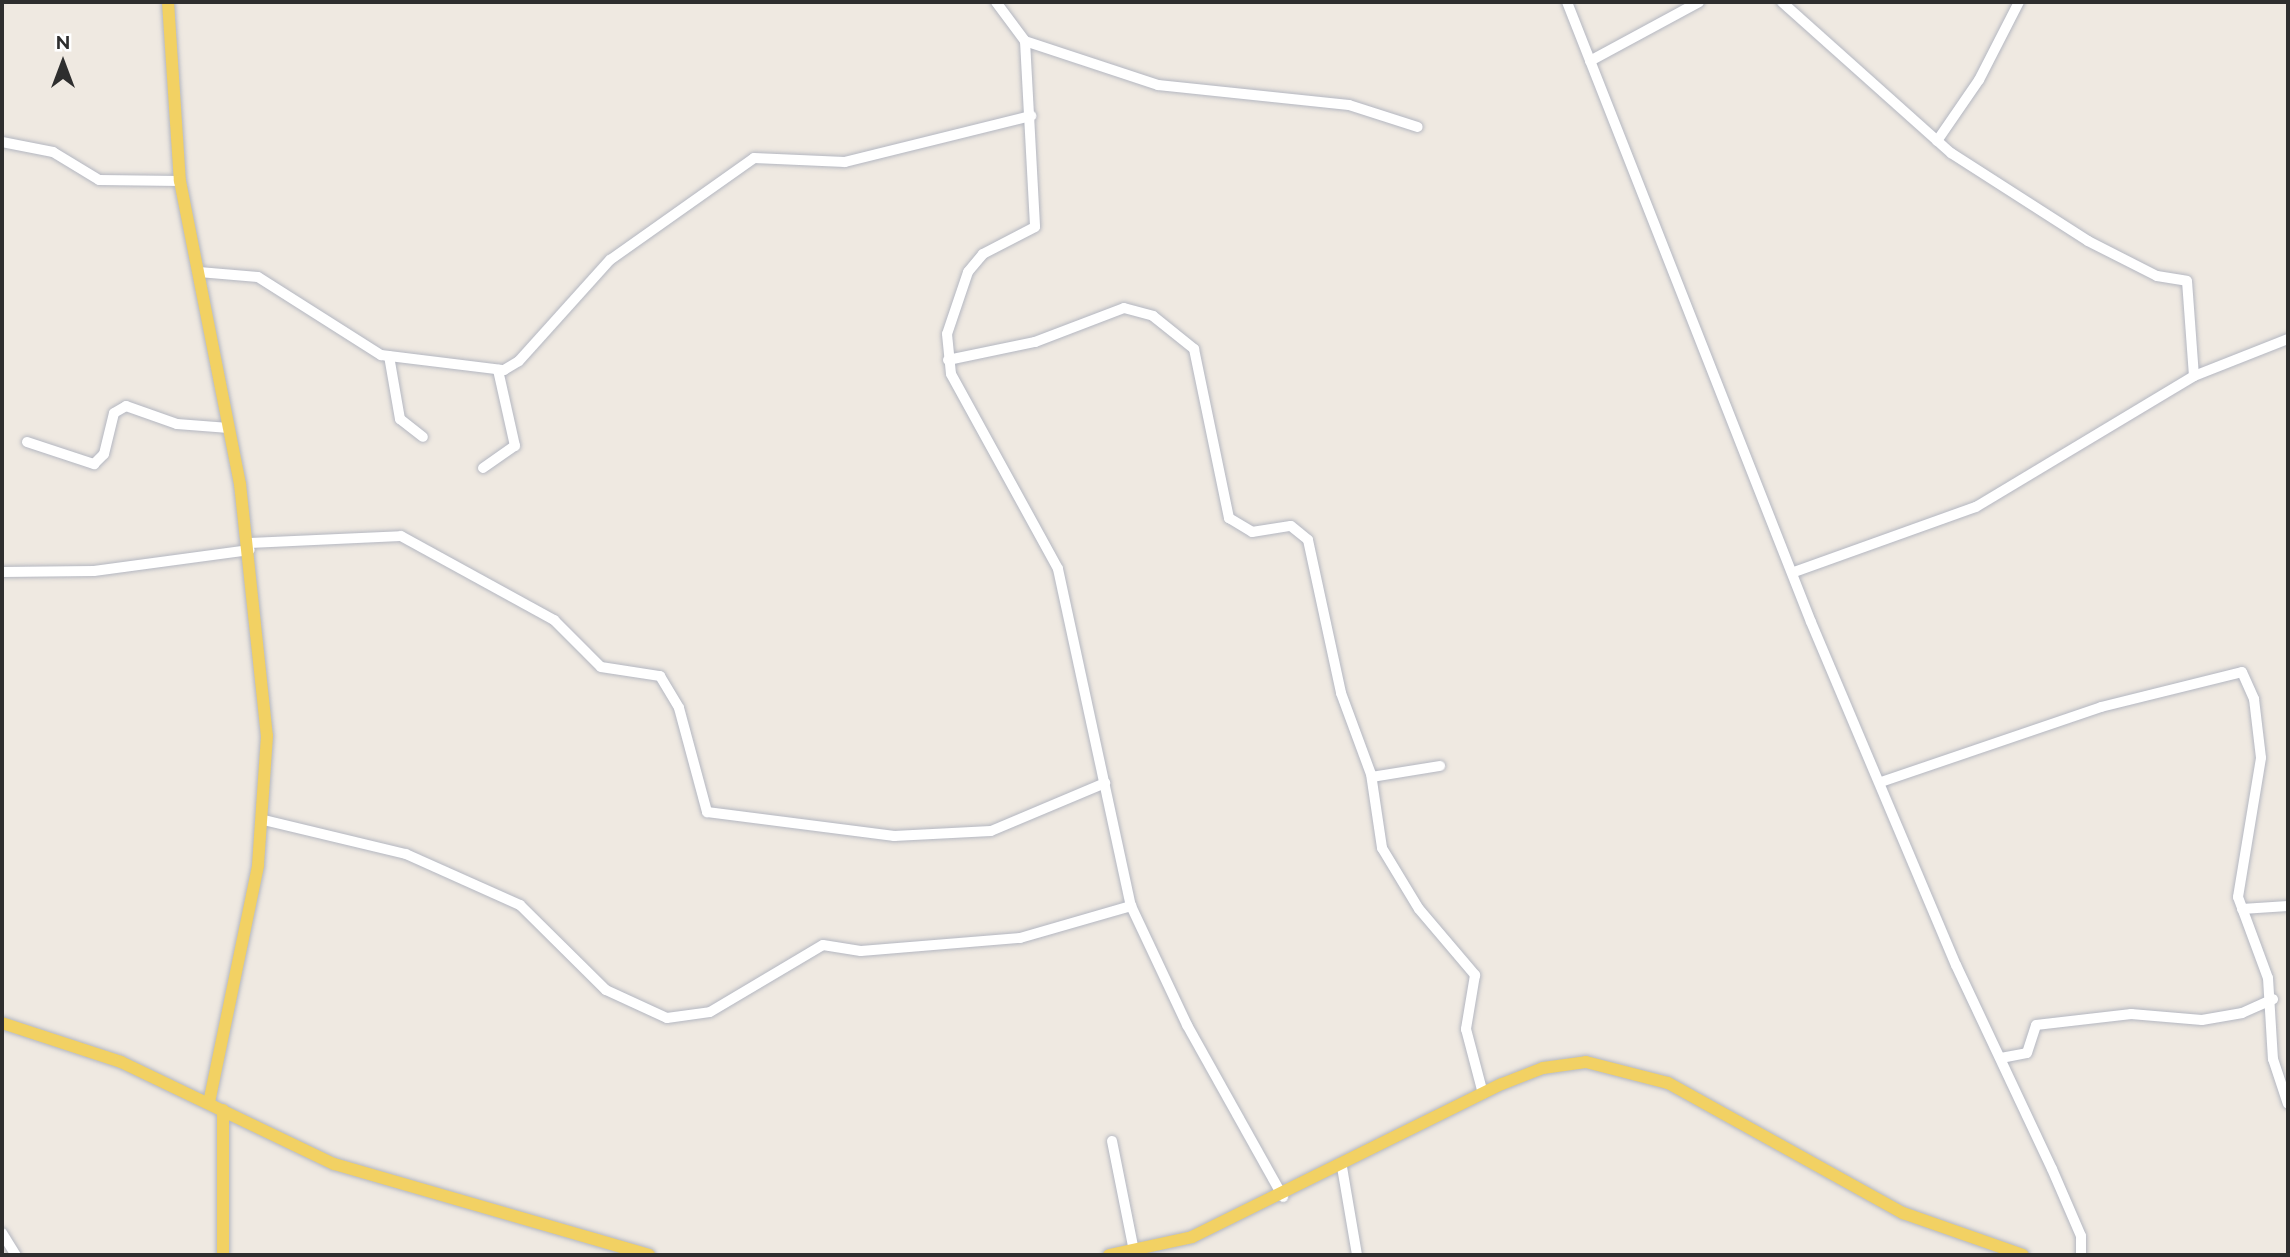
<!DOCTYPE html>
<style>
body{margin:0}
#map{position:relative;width:2290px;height:1257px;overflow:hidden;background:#efe9e1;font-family:Raleway,sans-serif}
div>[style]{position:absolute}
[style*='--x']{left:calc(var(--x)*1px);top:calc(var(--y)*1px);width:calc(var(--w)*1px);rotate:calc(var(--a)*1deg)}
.roads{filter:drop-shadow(0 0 2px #b4b7c1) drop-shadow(0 0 2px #b4b7c1)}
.minor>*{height:10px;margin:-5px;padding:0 5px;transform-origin:5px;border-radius:5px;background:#fff}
.major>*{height:12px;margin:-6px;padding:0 6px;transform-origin:6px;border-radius:6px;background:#f2d163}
span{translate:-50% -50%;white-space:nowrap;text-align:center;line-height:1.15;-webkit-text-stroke:5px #fff;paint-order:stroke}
.frame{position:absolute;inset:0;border:4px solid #2e2e2e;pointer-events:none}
.north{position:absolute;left:28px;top:28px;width:70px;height:70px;-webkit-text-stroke:5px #fff;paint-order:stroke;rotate:0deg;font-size:19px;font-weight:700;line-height:28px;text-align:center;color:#2e2e2e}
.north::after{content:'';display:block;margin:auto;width:24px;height:32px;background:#2e2e2e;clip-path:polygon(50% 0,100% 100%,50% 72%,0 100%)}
</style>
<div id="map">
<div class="roads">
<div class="minor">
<div style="--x:996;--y:2;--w:49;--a:53.4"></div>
<div style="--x:1025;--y:41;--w:186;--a:86.9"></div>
<div style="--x:1035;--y:227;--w:59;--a:152.6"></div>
<div style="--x:983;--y:254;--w:23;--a:130"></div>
<div style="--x:968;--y:272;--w:65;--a:108.7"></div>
<div style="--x:947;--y:334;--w:40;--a:84.3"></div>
<div style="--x:951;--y:374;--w:222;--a:61.2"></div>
<div style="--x:1058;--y:569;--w:345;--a:77.8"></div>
<div style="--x:1131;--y:906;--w:132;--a:64.8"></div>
<div style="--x:1187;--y:1025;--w:197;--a:60.8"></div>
<div style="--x:1567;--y:2;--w:666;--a:68.52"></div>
<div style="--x:1811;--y:622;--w:372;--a:67.1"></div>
<div style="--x:1956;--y:965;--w:225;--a:64.8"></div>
<div style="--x:2052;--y:1169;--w:73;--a:66.6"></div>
<div style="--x:2081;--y:1236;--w:19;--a:90"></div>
<div style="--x:1782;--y:2;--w:227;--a:41.8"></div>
<div style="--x:1951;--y:153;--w:163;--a:32.7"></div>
<div style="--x:2088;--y:241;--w:77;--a:26.9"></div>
<div style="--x:2157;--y:276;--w:30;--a:9"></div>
<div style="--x:2187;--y:281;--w:95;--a:85.8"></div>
<div style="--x:1025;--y:41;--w:140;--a:18.3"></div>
<div style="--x:1158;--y:85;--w:192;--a:6"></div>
<div style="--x:1349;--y:105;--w:72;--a:17.7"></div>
<div style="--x:1590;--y:61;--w:124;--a:-28.4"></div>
<div style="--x:1937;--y:141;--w:74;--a:-55.5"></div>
<div style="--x:1979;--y:80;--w:88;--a:-62.9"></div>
<div style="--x:2;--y:142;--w:52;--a:11.1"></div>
<div style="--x:53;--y:152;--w:54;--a:31.3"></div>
<div style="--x:99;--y:180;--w:81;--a:0.7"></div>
<div style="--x:199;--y:272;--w:59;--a:4.8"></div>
<div style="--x:258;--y:277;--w:146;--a:32.4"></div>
<div style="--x:381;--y:355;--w:124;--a:7"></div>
<div style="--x:504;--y:370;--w:17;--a:-31"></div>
<div style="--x:519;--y:361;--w:136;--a:-48"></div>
<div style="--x:610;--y:260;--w:176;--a:-35.3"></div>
<div style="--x:754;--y:158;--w:91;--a:2.5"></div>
<div style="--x:845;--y:162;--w:192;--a:-13.9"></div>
<div style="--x:389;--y:356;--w:64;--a:80.1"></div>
<div style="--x:400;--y:419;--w:29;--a:38"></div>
<div style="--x:948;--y:360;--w:89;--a:-11.7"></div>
<div style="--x:1035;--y:342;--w:95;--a:-20.9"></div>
<div style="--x:1124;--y:308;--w:30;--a:15"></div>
<div style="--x:1153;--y:316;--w:53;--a:38.8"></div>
<div style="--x:1194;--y:349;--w:173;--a:78.3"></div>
<div style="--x:1229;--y:518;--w:27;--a:31"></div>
<div style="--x:1252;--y:532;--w:39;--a:-9"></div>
<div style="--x:1291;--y:526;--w:22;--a:39"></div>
<div style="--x:1308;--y:540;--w:157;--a:77.8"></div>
<div style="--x:1341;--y:693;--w:86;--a:69.7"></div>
<div style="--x:1371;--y:774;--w:75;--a:81.5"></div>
<div style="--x:1382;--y:848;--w:71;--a:58.8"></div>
<div style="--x:1419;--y:909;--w:87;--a:49.7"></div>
<div style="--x:1475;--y:975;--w:55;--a:99.5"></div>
<div style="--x:1466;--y:1029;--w:67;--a:75.3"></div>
<div style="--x:27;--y:442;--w:71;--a:18.2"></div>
<div style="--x:94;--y:464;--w:14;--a:-45"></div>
<div style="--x:104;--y:454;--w:42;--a:-76.3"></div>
<div style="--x:114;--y:413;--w:14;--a:-30"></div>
<div style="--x:126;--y:406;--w:54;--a:19.4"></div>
<div style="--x:177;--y:424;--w:52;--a:4.4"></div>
<div style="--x:483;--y:468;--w:39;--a:-35"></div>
<div style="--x:515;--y:446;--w:78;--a:-102.6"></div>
<div style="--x:249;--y:543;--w:152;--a:-2.6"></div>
<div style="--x:401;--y:536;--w:175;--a:28.8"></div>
<div style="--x:554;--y:620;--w:66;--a:45"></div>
<div style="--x:601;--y:667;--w:60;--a:8.7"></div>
<div style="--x:660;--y:676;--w:37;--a:59"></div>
<div style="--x:679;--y:708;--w:108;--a:74.9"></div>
<div style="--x:707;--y:812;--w:189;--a:7.3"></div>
<div style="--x:894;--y:836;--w:97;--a:-3"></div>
<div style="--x:991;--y:831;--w:124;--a:-22.8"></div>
<div style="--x:2;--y:572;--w:92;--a:-0.6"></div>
<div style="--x:94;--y:571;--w:157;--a:-7.7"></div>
<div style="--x:1794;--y:572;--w:193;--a:-19.7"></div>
<div style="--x:1976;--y:507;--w:254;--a:-31"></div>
<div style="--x:2194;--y:376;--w:101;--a:-21.5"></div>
<div style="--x:1372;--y:777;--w:69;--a:-9.2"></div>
<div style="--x:1881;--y:782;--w:232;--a:-18.8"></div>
<div style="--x:2101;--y:707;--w:145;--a:-13.9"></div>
<div style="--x:2242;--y:672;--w:30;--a:66"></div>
<div style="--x:2254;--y:699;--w:59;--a:83.2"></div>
<div style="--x:2261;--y:758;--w:141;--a:99.4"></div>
<div style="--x:2238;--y:897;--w:86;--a:69.7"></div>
<div style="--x:2268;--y:978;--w:81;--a:86.5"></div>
<div style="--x:2273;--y:1059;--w:47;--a:71.6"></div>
<div style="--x:264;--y:820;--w:146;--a:13.5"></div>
<div style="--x:406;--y:854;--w:125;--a:24.1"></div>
<div style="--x:520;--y:905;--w:121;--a:44.7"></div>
<div style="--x:606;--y:990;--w:67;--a:24.7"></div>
<div style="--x:667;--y:1018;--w:43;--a:-7.9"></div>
<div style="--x:710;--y:1012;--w:131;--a:-30.7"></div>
<div style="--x:823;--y:945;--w:38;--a:9"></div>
<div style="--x:861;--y:951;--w:160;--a:-4.7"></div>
<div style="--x:1020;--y:938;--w:116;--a:-16.1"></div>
<div style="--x:2242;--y:909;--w:46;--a:-3.7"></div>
<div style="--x:2001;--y:1058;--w:26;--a:-11"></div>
<div style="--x:2027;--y:1053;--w:29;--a:-72"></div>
<div style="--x:2036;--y:1025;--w:96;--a:-6.6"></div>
<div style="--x:2131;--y:1014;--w:71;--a:4.8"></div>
<div style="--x:2202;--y:1020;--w:41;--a:-9.9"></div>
<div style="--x:2242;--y:1013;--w:34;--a:-24"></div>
<div style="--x:1112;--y:1141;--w:112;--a:78.7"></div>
<div style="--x:1342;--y:1167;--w:89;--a:80.3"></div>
<div style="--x:2;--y:1233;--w:26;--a:58"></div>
</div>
<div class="major">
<div style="--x:168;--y:2;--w:179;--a:86.2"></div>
<div style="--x:180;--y:181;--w:309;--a:78.8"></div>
<div style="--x:240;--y:484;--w:253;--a:83.9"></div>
<div style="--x:267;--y:736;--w:130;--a:94"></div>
<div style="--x:258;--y:866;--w:242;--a:101.7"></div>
<div style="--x:2;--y:1023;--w:125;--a:18.1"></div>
<div style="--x:121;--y:1062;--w:236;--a:25.6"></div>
<div style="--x:334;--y:1164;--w:328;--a:16.1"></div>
<div style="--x:223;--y:1110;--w:145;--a:90"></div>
<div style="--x:1109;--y:1255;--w:85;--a:-12.2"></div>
<div style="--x:1192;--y:1237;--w:346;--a:-26.3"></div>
<div style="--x:1502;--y:1084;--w:44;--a:-21.3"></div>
<div style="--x:1543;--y:1068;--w:43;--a:-7.9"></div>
<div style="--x:1586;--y:1062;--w:85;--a:14.4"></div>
<div style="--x:1668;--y:1083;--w:269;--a:29"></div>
<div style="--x:1903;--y:1213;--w:127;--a:19.3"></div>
</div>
</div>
<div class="frame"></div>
<div class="north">N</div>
</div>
